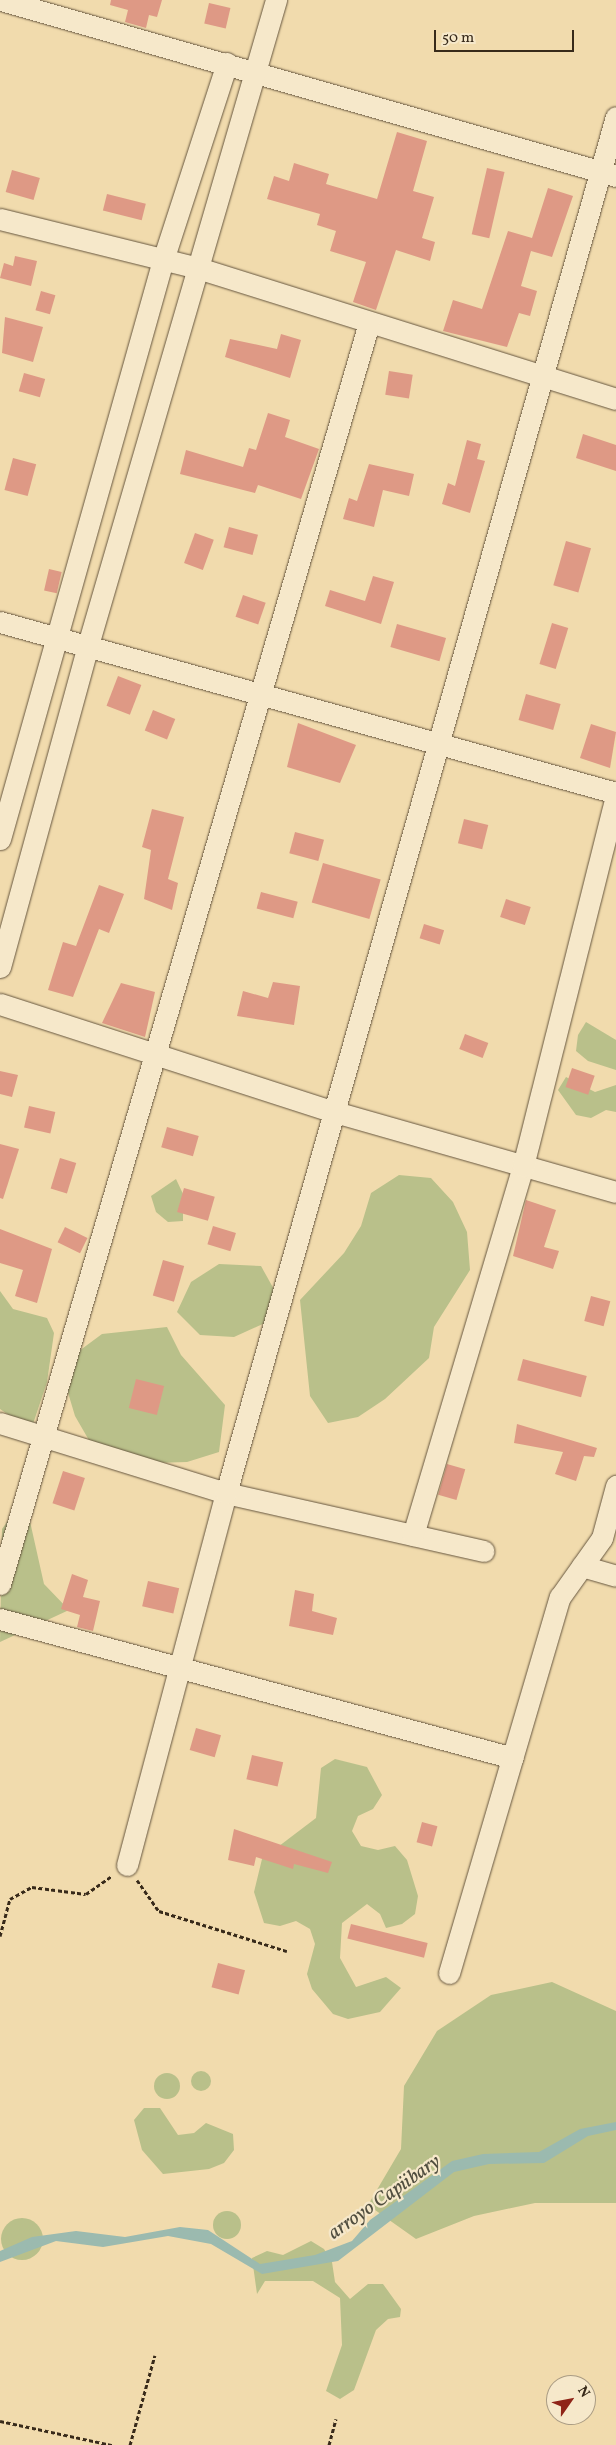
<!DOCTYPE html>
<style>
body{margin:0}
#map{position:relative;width:616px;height:2445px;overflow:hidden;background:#f1dbad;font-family:Vollkorn,serif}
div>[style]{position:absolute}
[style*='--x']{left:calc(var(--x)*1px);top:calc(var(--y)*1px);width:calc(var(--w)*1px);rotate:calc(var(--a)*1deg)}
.green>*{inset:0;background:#b9c08a}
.round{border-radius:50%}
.water>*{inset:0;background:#9bbaaf}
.building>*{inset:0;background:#de9985;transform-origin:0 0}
.path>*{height:3px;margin-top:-1.5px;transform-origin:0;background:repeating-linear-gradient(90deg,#382a1a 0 4px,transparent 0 6.5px)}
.roads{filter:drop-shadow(0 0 1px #66563f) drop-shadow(0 0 1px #66563f)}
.minor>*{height:21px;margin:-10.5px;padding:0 10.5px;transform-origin:10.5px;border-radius:10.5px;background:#f6e8ca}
span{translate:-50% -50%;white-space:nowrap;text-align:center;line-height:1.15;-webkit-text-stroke:4.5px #f6e8ca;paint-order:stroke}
.water-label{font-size:20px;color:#514e3f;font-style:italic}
.north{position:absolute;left:546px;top:2375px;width:50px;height:50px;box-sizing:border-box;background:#f6e8ca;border:1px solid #aa9c84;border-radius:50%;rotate:57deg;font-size:14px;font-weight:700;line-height:20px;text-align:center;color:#382a1a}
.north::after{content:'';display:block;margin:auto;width:18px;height:22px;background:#8f2418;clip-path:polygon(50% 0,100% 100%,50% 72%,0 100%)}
.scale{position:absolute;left:434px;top:30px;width:140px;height:22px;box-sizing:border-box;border:2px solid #382a1a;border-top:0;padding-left:6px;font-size:15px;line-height:18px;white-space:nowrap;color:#382a1a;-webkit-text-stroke:4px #f6e8ca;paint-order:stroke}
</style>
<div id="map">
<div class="green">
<div style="clip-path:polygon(586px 1022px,616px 1040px,616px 1070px,588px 1061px,576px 1051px,578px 1035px)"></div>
<div style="clip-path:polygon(566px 1077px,595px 1092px,616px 1085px,616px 1112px,606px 1110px,591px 1118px,576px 1115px,558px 1090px)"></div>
<div style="clip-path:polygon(399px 1175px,431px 1178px,453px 1202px,467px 1232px,470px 1270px,434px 1327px,429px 1358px,385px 1399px,358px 1417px,328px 1423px,310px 1396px,300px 1300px,344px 1253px,361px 1226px,371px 1193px)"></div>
<div style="clip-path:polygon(176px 1179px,183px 1194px,183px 1221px,168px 1222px,156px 1212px,151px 1196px)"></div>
<div style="clip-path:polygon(219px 1264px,261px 1266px,276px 1293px,265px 1323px,234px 1337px,200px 1335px,177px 1312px,191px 1282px)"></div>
<div style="clip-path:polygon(0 1291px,13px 1309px,47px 1318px,54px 1333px,47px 1382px,31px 1430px,0 1409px)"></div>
<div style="clip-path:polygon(167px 1327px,181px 1355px,225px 1405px,219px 1452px,187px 1462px,153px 1463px,90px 1442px,75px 1416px,66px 1386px,75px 1354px,102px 1334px)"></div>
<div style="clip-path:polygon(12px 1515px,29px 1517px,44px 1584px,69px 1610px,0 1642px,2px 1529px)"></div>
<div style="clip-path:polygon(335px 1759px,367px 1767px,382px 1795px,373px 1809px,358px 1816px,352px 1831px,361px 1846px,378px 1850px,395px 1846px,407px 1860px,418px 1896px,415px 1914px,402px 1924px,386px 1928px,380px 1914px,367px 1904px,342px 1923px,340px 1958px,356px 1987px,386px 1977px,401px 1988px,380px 2012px,348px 2019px,333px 2014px,312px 1989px,307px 1974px,315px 1944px,310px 1929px,296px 1921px,280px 1926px,264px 1923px,254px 1892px,262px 1859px,316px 1818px,321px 1768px)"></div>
<div style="clip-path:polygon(552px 1982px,616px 2011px,616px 2203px,535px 2203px,474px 2216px,416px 2239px,368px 2205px,401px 2149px,404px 2086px,437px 2031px,491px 1995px)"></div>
<div class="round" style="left:191px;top:2071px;width:20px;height:20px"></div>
<div class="round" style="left:154px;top:2073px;width:26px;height:26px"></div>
<div style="clip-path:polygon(144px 2108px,160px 2108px,178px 2135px,194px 2133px,206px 2123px,233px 2134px,234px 2150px,224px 2163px,209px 2169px,163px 2174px,142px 2150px,134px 2120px)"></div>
<div class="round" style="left:213px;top:2211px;width:28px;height:28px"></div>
<div class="round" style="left:1px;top:2218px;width:42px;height:42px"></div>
<div style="clip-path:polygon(311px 2241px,324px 2249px,332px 2262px,335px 2282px,350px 2299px,368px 2284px,383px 2284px,401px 2309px,400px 2317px,388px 2319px,376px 2330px,354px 2390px,340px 2399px,326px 2391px,342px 2345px,340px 2298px,313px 2281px,265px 2281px,257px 2294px,252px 2258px,267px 2251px,283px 2255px)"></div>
</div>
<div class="water">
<div style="clip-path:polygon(616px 2122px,616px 2130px,588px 2136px,544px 2163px,489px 2164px,454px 2172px,338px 2261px,262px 2274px,211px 2244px,168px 2236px,103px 2247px,56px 2241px,0 2262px,0 2251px,32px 2237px,76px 2231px,125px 2237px,180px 2227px,208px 2230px,260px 2264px,315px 2255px,352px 2241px,370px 2220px,452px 2161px,483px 2154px,539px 2152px,580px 2129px)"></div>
</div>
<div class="building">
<div style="clip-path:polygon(111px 0,162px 0,157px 17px,149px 15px,146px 28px,125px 22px,128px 10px,110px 5px)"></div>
<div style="left:209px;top:3px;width:22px;height:21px;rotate:13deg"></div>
<div style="clip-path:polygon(397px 132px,427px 141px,413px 191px,434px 197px,422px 238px,435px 242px,430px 261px,396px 250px,376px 310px,353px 302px,366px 262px,330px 251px,336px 231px,317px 225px,320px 214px,267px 199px,274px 176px,289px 181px,294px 163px,329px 174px,326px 184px,377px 199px)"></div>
<div style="left:487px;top:168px;width:18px;height:68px;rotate:13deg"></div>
<div style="left:12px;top:170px;width:29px;height:23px;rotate:16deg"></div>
<div style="clip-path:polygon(548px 188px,573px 196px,552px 257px,531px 251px,521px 286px,537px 291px,530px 316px,519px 313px,507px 347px,443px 331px,453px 300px,482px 309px,508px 231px,532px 238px)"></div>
<div style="left:107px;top:194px;width:40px;height:17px;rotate:14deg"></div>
<div style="clip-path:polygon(15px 256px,37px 261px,31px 286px,0 278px,4px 263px,13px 266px)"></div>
<div style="left:41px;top:291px;width:15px;height:20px;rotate:16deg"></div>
<div style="clip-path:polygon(5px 317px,43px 327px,33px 362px,2px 353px)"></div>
<div style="clip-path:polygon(281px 334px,301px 340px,290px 378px,225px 357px,230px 339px,277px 349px)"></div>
<div style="left:389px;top:371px;width:24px;height:24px;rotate:9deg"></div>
<div style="left:24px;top:373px;width:22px;height:19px;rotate:16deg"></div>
<div style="clip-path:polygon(268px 413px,290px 420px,285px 437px,319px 449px,301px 499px,258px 485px,255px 493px,180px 474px,186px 450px,243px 467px,249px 448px,256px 450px)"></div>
<div style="clip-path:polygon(583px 434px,616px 445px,616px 471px,576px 458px)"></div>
<div style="clip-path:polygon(467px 440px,481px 444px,477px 459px,485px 461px,470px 513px,442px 504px,448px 483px,455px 486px)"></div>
<div style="left:13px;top:458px;width:24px;height:33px;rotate:15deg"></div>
<div style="clip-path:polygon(369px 464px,414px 474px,409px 496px,383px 490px,374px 527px,343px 519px,349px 498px,357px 501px)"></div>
<div style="left:229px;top:527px;width:30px;height:21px;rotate:15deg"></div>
<div style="left:195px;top:533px;width:20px;height:32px;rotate:20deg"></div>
<div style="left:566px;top:541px;width:26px;height:46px;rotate:16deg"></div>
<div style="left:49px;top:569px;width:13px;height:22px;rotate:13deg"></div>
<div style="clip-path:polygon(373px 576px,394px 582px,381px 624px,325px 606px,330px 590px,365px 601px)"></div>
<div style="left:243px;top:595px;width:24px;height:23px;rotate:19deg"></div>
<div style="left:552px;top:623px;width:17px;height:43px;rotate:17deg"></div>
<div style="left:397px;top:624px;width:51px;height:24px;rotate:16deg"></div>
<div style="left:118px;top:676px;width:25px;height:32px;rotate:21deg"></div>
<div style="left:526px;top:694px;width:36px;height:27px;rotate:16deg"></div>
<div style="left:153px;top:710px;width:24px;height:22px;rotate:22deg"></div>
<div style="clip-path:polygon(298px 723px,356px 745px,340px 783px,287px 767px)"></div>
<div style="clip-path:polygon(591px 724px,616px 732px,610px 768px,580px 758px)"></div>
<div style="clip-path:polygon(152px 809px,184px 817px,168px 879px,178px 883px,172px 910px,144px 899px,151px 850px,142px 847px)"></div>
<div style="left:464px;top:819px;width:25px;height:25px;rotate:14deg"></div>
<div style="left:295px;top:832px;width:30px;height:22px;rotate:15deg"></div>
<div style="left:323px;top:863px;width:60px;height:41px;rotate:16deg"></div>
<div style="clip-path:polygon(99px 885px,124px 894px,109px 933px,99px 929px,73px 997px,48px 990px,63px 942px,76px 946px)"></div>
<div style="left:261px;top:892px;width:38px;height:17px;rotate:15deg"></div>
<div style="left:506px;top:899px;width:26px;height:19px;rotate:18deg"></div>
<div style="left:424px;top:924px;width:21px;height:15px;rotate:17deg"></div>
<div style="clip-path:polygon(273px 982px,300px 986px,294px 1025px,237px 1016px,243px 991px,268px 998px)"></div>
<div style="clip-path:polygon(121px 983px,155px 992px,145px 1037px,102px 1023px)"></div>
<div style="left:465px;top:1034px;width:25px;height:16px;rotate:21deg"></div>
<div style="left:572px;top:1068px;width:24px;height:20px;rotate:19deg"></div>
<div style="clip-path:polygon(0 1071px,18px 1075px,12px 1097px,0 1094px)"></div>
<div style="left:29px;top:1106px;width:27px;height:22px;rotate:13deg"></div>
<div style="left:167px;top:1127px;width:33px;height:21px;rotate:16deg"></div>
<div style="clip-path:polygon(0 1144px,19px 1149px,3px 1199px,0 1198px)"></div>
<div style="left:60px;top:1158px;width:17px;height:32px;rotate:17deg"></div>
<div style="left:184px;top:1188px;width:32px;height:25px;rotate:16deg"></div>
<div style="clip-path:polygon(526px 1200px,556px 1210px,544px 1247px,559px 1251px,553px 1269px,513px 1256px)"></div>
<div style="left:213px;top:1226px;width:24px;height:19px;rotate:17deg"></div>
<div style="left:65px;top:1227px;width:25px;height:17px;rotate:26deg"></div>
<div style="clip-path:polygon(0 1229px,52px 1249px,37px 1303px,15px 1296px,23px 1270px,0 1263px)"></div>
<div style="left:163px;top:1260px;width:22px;height:37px;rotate:16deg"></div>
<div style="left:591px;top:1296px;width:20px;height:26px;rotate:15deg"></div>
<div style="left:523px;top:1359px;width:66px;height:22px;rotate:15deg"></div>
<div style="left:136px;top:1379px;width:29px;height:30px;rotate:14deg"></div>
<div style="clip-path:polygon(517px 1424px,597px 1448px,594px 1457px,584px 1456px,576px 1481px,555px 1474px,563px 1452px,514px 1443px)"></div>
<div style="left:447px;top:1464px;width:19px;height:32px;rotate:16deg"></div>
<div style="left:63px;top:1471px;width:23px;height:34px;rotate:18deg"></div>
<div style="clip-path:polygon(72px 1574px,88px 1580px,83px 1597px,100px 1601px,93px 1631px,77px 1627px,80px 1615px,61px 1609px)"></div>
<div style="left:148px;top:1581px;width:32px;height:26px;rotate:13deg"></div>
<div style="clip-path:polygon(295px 1590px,314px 1594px,312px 1611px,337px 1618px,333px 1635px,289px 1626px)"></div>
<div style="left:196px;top:1728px;width:26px;height:23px;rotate:16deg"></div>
<div style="left:252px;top:1755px;width:32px;height:25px;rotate:13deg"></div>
<div style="left:422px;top:1822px;width:16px;height:21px;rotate:15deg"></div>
<div style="clip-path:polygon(234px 1829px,332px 1862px,328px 1873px,294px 1864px,293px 1869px,256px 1857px,254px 1866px,228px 1860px)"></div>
<div style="left:351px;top:1924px;width:79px;height:15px;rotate:14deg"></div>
<div style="left:218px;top:1963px;width:28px;height:25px;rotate:15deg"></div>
</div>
<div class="path">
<div style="--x:137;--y:1880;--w:38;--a:55"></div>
<div style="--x:159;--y:1911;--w:134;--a:17.4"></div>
<div style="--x:0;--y:1936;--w:38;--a:-75"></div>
<div style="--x:10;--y:1899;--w:25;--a:-29"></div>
<div style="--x:32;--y:1887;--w:54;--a:7.4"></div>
<div style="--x:86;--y:1894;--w:32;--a:-35"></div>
<div style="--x:0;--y:2421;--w:115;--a:12.1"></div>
<div style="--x:130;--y:2445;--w:93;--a:-74.5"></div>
<div style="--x:329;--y:2445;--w:27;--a:-75"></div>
</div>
<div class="roads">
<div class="minor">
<div style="--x:1;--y:0;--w:640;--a:15.97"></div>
<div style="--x:0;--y:219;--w:204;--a:13.9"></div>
<div style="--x:198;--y:268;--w:438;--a:17.4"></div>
<div style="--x:0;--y:622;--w:639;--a:15.51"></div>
<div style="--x:0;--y:839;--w:602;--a:-74.28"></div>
<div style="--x:163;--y:260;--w:207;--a:-72"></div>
<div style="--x:0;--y:967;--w:334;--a:-74.7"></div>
<div style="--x:88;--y:645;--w:672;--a:-73.75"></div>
<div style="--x:0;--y:1004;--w:352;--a:17.9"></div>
<div style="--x:335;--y:1112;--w:292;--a:15.9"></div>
<div style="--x:0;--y:1423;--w:237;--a:17.2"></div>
<div style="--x:226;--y:1493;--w:264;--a:12.7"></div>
<div style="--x:413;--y:1535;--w:385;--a:-73.4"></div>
<div style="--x:523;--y:1166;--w:382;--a:-75.9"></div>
<div style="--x:582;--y:1566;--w:35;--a:16"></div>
<div style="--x:0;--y:1584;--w:1314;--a:-73.69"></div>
<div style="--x:0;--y:1619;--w:531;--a:15.16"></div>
<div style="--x:127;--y:1865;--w:385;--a:-75.1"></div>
<div style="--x:226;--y:1493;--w:1430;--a:-74.18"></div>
<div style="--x:449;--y:1973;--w:392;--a:-73.6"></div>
<div style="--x:560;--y:1597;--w:72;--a:-54.6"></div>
<div style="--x:602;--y:1538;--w:54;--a:-74.9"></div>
</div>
</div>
<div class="water-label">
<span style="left:385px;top:2198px;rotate:-35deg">arroyo Capiibary</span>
</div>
<div class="north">N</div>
<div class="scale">50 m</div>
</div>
